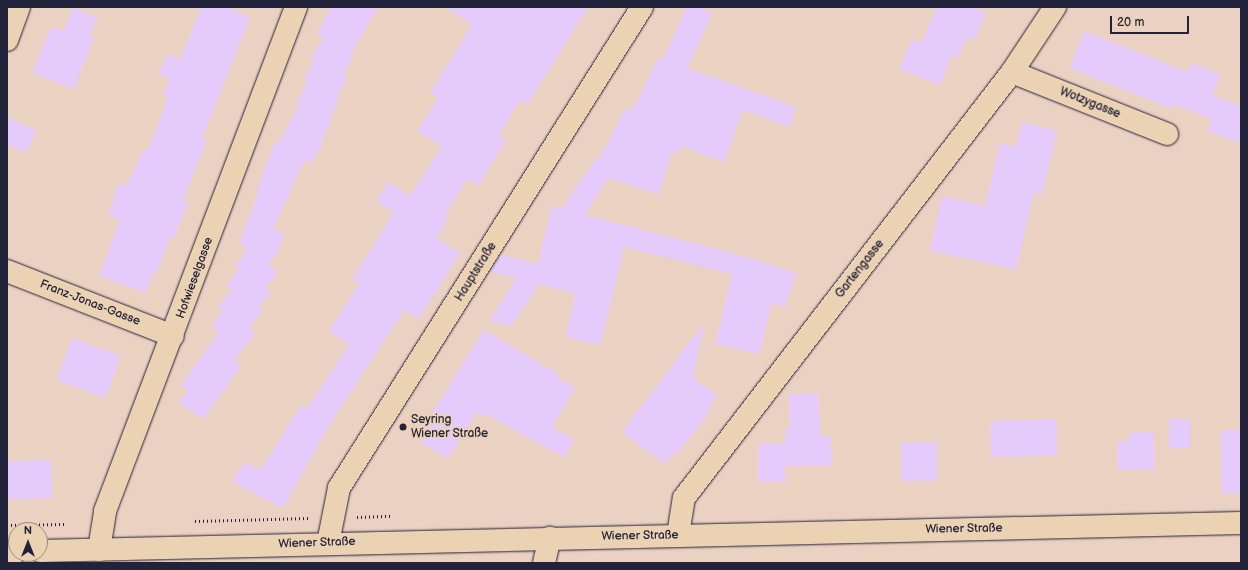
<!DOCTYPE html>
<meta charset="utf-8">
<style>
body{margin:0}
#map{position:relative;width:1248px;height:570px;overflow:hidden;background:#ead1c1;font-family:"Balsamiq Sans",sans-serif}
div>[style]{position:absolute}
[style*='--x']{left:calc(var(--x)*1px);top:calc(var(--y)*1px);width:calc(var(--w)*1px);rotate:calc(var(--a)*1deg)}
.building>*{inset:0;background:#e4cbfb;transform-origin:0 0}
.path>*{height:2.5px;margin-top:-1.25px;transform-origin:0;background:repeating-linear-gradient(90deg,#22223b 0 1px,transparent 0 4px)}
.roads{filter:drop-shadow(0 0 1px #22223b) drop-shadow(0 0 1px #22223b)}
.minor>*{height:22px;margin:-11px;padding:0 11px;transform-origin:11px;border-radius:11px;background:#ebd2b3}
.tertiary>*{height:22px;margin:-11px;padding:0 11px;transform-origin:11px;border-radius:11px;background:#ebd2b3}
.dots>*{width:11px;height:11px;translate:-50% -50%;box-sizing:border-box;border:2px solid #ebd2b3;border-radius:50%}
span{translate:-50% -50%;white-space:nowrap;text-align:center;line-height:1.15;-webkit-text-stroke:3px #ebd2b3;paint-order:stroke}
.street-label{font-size:12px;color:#22223b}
.poi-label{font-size:12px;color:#22223b}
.left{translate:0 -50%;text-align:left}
.frame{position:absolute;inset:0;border:8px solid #22223b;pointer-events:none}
.north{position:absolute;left:8px;top:522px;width:40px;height:40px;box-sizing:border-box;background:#ebd2b3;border:1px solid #9b8c83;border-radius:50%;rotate:0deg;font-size:11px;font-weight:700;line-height:16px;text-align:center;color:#22223b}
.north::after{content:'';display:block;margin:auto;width:14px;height:18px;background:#22223b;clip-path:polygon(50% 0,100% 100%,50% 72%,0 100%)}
.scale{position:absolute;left:1110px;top:16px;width:79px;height:18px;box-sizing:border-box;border:2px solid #22223b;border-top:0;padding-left:5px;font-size:12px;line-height:14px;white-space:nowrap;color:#22223b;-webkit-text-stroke:3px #ebd2b3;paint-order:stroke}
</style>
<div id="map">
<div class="building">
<div style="clip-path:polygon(202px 7px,226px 7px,250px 17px,202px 138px,207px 140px,183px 200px,188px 202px,174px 238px,170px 237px,157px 273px,153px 272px,146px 293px,99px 276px,120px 219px,108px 214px,119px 183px,126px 186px,144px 149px,148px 150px,168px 98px,163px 96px,169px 78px,159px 74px,167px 54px,180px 59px)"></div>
<div style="clip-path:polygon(332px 7px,378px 7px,351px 53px,354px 55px,343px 76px,347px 78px,336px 98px,340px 99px,328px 121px,331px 122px,321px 141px,323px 143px,311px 164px,304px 161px,273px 229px,284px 233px,279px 250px,268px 264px,278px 272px,266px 288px,271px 292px,258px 308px,262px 311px,249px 329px,255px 333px,234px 361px,241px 366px,203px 419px,179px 403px,188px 390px,181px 385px,218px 333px,211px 327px,223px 311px,218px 308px,232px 289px,227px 285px,239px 268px,235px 265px,247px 249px,239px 242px,258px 193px,256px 192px,274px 143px,277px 145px,299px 105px,296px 103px,307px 82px,304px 80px,314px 61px,311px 59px,323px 36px,317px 33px)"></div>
<div style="clip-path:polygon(445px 7px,588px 7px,527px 105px,520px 100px,499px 135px,506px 140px,478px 186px,467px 179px,444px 217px,448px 219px,436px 238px,460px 253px,419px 319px,404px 310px,330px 424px,283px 508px,232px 482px,244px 462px,260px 470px,301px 405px,307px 409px,349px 344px,329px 331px,360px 283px,352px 279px,394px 212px,376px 201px,388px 182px,410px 196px,442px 146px,417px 131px,438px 98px,430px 93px,472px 24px)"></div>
<div style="clip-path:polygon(687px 7px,697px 7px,712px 14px,687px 68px,796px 107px,789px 127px,743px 110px,724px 162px,681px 146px,678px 154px,672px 151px,659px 194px,608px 178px,585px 215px,729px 252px,796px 273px,785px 307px,772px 303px,759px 354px,715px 344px,732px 274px,624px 247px,600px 345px,566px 337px,575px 294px,539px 284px,511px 326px,489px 321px,517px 278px,490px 272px,501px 255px,538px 264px,552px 206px,561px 209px,596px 158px,599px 159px,626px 108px,632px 111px,659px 57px,663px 59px)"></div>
<div style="clip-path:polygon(937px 7px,972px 7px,986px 13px,975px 40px,967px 37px,958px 57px,952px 55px,940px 85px,899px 69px,912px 39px,921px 43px)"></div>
<div style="clip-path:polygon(73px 8px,97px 17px,90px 35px,94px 37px,74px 89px,32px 73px,51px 27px,64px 31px)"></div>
<div style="clip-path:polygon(1084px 31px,1188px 72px,1191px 63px,1221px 75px,1212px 96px,1241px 106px,1241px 143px,1207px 131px,1211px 119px,1175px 104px,1173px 109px,1070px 68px)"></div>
<div style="clip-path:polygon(7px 118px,36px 130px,27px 153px,7px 145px)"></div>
<div style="clip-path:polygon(1022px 122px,1057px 131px,1042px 194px,1034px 192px,1016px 269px,930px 251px,942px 196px,985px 206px,1000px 143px,1016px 147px)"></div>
<div style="clip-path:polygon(704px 323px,693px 378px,717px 395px,708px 408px,711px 410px,677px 454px,674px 452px,665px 464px,622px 432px)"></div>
<div style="clip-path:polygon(484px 330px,560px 375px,557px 378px,575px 388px,552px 427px,574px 439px,564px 457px,485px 414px,484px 417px,477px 412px,448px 459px,420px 442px,428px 430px,423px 427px)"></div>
<div style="left:72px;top:338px;width:52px;height:45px;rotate:20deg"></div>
<div style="clip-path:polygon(818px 393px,820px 428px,821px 436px,831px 436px,832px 466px,785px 466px,785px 482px,758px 482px,758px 444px,785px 443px,785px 429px,790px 429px,789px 394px)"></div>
<div style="left:1056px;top:419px;width:36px;height:66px;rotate:88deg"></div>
<div style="left:1169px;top:419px;width:21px;height:29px"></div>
<div style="left:1241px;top:430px;width:63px;height:20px;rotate:90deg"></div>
<div style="clip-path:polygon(1154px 432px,1155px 469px,1118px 470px,1117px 442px,1129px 441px,1129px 433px)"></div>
<div style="left:937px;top:442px;width:39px;height:36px;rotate:90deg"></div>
<div style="left:51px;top:460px;width:38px;height:44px;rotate:88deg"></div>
</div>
<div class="path">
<div style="--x:357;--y:517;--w:35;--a:-2"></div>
<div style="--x:195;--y:521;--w:113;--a:-1.5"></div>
<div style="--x:7;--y:525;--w:57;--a:-1"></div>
</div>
<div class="roads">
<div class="minor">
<div style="--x:7;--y:40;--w:35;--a:-70"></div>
<div style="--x:1012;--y:72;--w:167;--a:21.8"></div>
<div style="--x:7;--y:271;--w:178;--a:21.4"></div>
<div style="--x:678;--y:535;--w:37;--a:-81"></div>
<div style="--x:684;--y:498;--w:538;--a:-52.41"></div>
<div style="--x:1012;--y:72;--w:78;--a:-56.5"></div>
<div style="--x:99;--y:550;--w:39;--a:-81"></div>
<div style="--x:105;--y:511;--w:539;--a:-69.24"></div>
<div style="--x:544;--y:563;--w:26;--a:-77"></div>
</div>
<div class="tertiary">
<div style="--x:328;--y:543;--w:56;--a:-78.7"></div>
<div style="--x:339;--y:488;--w:568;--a:-57.79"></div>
<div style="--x:40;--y:551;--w:1201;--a:-1.34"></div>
<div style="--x:7;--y:552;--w:9;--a:0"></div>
</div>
</div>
<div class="dots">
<div style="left:403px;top:427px;background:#22223b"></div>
</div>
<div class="street-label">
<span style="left:1090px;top:103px;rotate:22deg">Wotzygasse</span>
<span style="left:860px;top:269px;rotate:-52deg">Gartengasse</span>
<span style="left:476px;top:272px;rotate:-58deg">Hauptstraße</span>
<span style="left:195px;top:278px;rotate:-70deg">Hofwieselgasse</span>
<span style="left:90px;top:303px;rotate:21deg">Franz-Jonas-Gasse</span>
<span style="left:964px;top:529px;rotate:-1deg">Wiener Straße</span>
<span style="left:640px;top:536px;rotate:-1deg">Wiener Straße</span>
<span style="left:317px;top:543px;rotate:-2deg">Wiener Straße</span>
</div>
<div class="poi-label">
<span class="left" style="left:411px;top:427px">Seyring<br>Wiener Straße</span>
</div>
<div class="frame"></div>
<div class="north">N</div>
<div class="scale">20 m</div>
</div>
